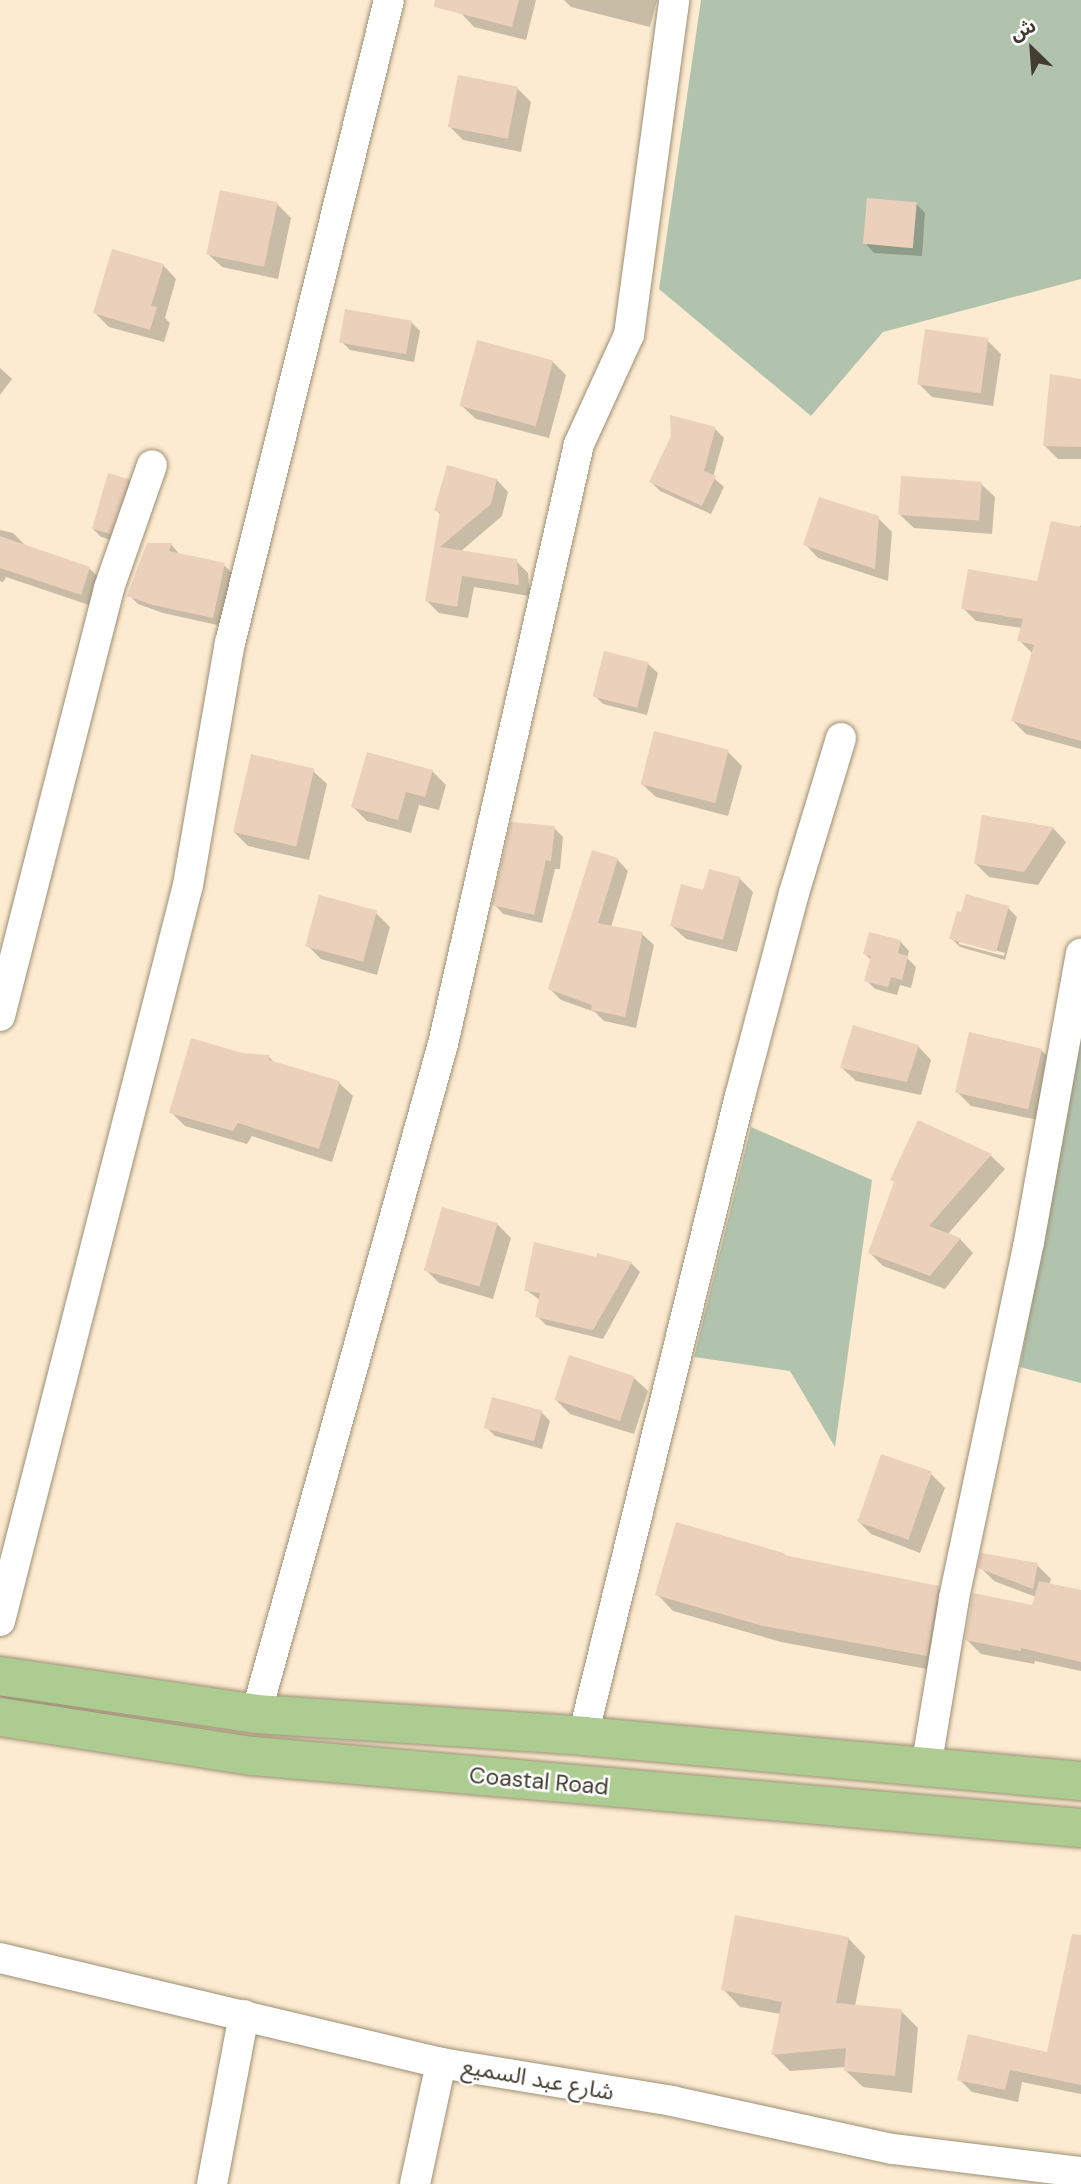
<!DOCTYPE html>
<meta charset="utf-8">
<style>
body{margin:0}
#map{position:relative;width:1081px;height:2184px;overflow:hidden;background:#fcebd0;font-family:"DM Sans","Noto Sans Arabic",sans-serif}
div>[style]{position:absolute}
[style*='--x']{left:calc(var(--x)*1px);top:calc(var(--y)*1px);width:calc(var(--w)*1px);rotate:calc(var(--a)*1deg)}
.green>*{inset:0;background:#b2c3ad}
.shadow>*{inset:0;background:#0003}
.building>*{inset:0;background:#ebd0bb;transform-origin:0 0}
.roads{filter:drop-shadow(0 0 2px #9d8e75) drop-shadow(0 0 2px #9d8e75)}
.minor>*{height:30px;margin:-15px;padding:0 15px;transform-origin:15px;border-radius:15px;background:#fff}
.trunk>*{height:38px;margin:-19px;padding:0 19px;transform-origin:19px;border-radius:19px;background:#accc92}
span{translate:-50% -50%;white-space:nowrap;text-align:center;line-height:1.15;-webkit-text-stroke:5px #fff;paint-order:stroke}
.street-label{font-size:23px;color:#423c31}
.north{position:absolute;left:997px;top:14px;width:70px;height:70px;-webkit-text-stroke:5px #fff;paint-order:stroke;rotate:335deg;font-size:19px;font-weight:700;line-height:28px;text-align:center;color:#423c31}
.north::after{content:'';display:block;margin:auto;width:24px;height:32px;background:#423c31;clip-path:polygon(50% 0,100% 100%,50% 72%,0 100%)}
</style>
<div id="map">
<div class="green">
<div style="clip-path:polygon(701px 0,1081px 0,1081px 279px,883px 332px,811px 416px,659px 289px)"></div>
<div style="clip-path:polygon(1081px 1027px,1081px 1383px,1020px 1367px)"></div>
<div style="clip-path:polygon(751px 1127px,872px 1180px,835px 1447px,790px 1371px,694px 1357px)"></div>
</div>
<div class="shadow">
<div style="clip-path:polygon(464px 0,536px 0,526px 40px,474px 27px,461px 13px)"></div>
<div style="clip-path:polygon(564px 0,657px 0,650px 27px,571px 7px)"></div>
<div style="clip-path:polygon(517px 88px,531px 102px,521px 152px,463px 140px,449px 126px)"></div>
<div style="clip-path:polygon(277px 204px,291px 218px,278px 279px,222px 267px,208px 254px)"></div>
<div style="clip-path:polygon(916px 204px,925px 213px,922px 256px,874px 253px,865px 243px)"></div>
<div style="clip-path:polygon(163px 265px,176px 279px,165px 318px,170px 323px,164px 342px,109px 327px,95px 313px)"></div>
<div style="clip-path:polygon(411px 322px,420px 331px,414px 362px,350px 350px,341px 341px)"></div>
<div style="clip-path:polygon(987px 340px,1001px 354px,993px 406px,932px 397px,918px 383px)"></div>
<div style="clip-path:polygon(552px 361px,566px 375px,549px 438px,476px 419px,462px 406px)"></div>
<div style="clip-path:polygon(0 368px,12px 379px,0 395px)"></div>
<div style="clip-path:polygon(1081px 381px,1081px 459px,1058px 459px,1045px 446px)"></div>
<div style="clip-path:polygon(715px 429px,724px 438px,713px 477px,724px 487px,711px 514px,660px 491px,651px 482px)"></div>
<div style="clip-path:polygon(128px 480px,137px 489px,118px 542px,101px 537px,92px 528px)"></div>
<div style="clip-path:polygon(497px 480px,508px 492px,502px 516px,460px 552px,516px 561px,528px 573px,530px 596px,474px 587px,468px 618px,439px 613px,427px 601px,441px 515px,436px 510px)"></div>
<div style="clip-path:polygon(981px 484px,995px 497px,992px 534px,914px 528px,900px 515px)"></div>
<div style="clip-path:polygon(878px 518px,892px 532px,888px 581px,818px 558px,805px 544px)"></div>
<div style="clip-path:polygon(1081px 525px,1081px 749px,1026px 734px,1013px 721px,1032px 653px,1019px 640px,1022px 628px,976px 621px,963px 608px,1038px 583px)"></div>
<div style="clip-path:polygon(0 530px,13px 533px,25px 545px,89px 568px,101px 580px,92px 606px,6px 577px,3px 582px,0 581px)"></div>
<div style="clip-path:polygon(171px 544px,180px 555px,224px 565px,233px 574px,222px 626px,163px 613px,138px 604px,129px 595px)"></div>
<div style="clip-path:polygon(648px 664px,658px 673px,647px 715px,603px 704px,594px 695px)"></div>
<div style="clip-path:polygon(728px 752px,742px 766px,728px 816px,656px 797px,642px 784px)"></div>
<div style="clip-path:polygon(313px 771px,327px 784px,309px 860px,248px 846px,234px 832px)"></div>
<div style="clip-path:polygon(432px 771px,446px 785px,439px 810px,419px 805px,411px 833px,367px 821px,353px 807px)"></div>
<div style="clip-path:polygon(554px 828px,563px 837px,560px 869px,555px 869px,542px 923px,503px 914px,494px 904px)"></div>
<div style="clip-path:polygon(1053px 828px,1066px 842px,1038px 885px,989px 877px,975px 863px)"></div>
<div style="clip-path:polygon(617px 859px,628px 871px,611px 927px,642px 934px,654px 945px,636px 1028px,604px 1021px,595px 1012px,561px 1000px,550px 989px)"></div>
<div style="clip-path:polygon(739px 878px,753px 892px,737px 952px,686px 939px,672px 926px,705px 892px)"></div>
<div style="clip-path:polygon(evenodd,1008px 908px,1017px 917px,1005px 960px,960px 947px,951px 938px,1008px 908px,959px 940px,1005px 953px,1004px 956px,959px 944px,959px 940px)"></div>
<div style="clip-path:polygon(376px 913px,390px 927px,377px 975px,321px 959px,307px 945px)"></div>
<div style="clip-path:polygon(900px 941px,909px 951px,907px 958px,916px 967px,911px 988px,900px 985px,897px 995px,875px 989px,866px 980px,871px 960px,865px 954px)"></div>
<div style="clip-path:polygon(918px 1046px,931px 1060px,921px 1095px,856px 1081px,842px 1068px)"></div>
<div style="clip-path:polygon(1041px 1050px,1055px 1064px,1043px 1121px,971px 1106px,957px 1092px)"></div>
<div style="clip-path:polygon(241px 1054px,268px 1056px,275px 1063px,339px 1083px,353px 1096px,332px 1162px,252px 1136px,247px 1144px,185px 1126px,171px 1112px)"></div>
<div style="clip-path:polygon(918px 1122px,991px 1156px,1005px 1169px,947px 1235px,960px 1239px,973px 1253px,945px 1289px,883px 1266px,870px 1253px)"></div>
<div style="clip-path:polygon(497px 1224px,511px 1238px,493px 1299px,439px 1283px,425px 1269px)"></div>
<div style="clip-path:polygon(597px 1260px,631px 1263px,640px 1272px,603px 1339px,546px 1325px,537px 1316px,540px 1300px,526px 1290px)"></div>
<div style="clip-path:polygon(634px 1378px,648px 1391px,634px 1434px,570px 1414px,556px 1400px)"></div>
<div style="clip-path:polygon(541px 1412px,550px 1421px,542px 1449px,495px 1436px,486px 1427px)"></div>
<div style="clip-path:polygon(931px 1474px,945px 1488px,920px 1553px,871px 1534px,857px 1520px)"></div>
<div style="clip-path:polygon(784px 1554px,787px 1558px,938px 1588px,954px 1604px,943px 1672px,781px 1642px,673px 1611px,657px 1594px)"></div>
<div style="clip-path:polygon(1037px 1565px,1051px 1579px,1049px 1585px,1081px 1592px,1081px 1671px,1035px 1661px,1034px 1664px,981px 1654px,967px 1640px,1033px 1607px,1036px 1597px,994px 1581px,980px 1567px)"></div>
<div style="clip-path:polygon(848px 1938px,865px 1956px,855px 2006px,901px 2011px,918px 2028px,912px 2093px,863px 2087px,845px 2070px,846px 2067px,790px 2071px,773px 2054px,781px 2014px,740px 2007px,723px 1989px)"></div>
<div style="clip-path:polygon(1081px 1971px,1081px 2094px,1022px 2082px,1018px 2102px,972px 2092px,959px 2079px,1048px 2054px)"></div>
</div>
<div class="building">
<div style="clip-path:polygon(435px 0,519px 0,512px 27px,434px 7px)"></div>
<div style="left:458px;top:75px;width:61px;height:53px;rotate:11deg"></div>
<div style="left:220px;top:190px;width:59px;height:66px;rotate:12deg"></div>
<div style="left:867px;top:198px;width:50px;height:46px;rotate:5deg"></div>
<div style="clip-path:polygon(112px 249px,164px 264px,151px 306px,157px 307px,150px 330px,93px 313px)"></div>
<div style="left:345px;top:309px;width:68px;height:34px;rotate:10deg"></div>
<div style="left:925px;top:329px;width:64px;height:56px;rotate:8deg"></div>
<div style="left:477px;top:340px;width:79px;height:68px;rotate:15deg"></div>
<div style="clip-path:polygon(1050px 374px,1081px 379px,1081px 447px,1043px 446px)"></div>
<div style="clip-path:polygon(670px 415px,716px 427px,704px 471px,716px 476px,702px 506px,649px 482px,671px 436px)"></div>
<div style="clip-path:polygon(447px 465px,497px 479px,491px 504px,440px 547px,517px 559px,519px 585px,462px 576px,457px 607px,425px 601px,440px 512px,434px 511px)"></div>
<div style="left:108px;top:473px;width:22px;height:58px;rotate:16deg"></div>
<div style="left:901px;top:476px;width:81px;height:39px;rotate:4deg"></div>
<div style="clip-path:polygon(819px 497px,879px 516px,875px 569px,803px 545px)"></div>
<div style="clip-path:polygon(1051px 521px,1081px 527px,1081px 741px,1011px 721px,1034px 645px,1017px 641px,1023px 619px,961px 609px,968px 569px,1037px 581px)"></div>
<div style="clip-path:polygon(0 536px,90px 567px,81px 595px,0 568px)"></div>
<div style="clip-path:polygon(147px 543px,172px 543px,169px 551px,225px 563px,213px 618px,153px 605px,127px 596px)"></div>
<div style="left:604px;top:651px;width:46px;height:47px;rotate:14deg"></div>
<div style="left:654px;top:731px;width:77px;height:55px;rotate:14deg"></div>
<div style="clip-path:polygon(367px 752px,433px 770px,425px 797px,406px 792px,398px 820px,351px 807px)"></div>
<div style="left:251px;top:754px;width:65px;height:80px;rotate:13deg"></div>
<div style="clip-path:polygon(982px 815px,1054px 827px,1024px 872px,974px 864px)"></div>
<div style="clip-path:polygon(511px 822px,555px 826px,551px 861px,546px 860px,534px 915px,492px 905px)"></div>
<div style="clip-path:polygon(592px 850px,618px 858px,598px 923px,643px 932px,625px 1017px,591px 1010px,592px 1005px,548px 989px)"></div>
<div style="clip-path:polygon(709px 869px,740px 877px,723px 940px,670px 926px,681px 884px,703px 890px)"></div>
<div style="clip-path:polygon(966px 894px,1009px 906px,996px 952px,949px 939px,957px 911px,961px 912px)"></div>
<div style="left:319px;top:895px;width:60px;height:53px;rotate:15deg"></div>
<div style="clip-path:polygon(869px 932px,901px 940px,898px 953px,908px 956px,902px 980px,891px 977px,888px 987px,864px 981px,871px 956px,863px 954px)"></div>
<div style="clip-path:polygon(853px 1025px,919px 1045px,907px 1082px,840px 1068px)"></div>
<div style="left:969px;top:1032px;width:75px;height:62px;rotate:13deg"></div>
<div style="clip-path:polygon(191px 1038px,242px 1053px,269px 1055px,269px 1060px,340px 1081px,319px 1149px,238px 1123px,233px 1131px,169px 1113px)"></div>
<div style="clip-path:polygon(918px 1120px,992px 1154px,929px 1226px,961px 1238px,930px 1276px,868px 1253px,894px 1182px,890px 1180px)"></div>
<div style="left:442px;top:1207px;width:58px;height:66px;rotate:16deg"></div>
<div style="clip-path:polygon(534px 1242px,596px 1257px,597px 1253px,632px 1262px,593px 1330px,535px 1317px,540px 1293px,524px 1291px)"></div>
<div style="left:569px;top:1355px;width:69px;height:47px;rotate:18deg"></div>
<div style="left:492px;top:1397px;width:52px;height:32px;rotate:15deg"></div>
<div style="left:881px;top:1454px;width:54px;height:72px;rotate:19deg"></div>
<div style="clip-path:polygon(676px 1522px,784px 1553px,784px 1555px,939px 1586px,927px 1656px,763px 1626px,655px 1595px)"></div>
<div style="clip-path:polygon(981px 1553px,1038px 1563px,1033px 1589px,978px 1568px)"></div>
<div style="clip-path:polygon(1039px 1581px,1081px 1590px,1081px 1662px,1021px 1648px,1021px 1651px,965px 1640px,973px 1593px,1032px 1605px)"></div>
<div style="clip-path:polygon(735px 1915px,849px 1937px,836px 2003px,902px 2009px,895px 2076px,844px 2071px,846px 2048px,771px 2055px,782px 2002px,721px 1990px)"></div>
<div style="clip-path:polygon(1072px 1934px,1081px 1935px,1081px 2085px,1010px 2070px,1005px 2090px,957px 2080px,968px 2034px,1047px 2052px)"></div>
</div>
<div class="roads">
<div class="minor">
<div style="--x:0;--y:1016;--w:442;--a:-75.7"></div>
<div style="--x:109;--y:588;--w:130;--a:-70.7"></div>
<div style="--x:0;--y:1621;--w:760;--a:-75.67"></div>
<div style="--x:188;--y:885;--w:246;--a:-80.2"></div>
<div style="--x:230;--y:643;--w:662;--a:-76.11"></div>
<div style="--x:256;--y:1714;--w:696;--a:-74.41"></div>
<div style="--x:443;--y:1044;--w:615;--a:-77.23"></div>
<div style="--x:579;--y:444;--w:120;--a:-65.4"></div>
<div style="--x:629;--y:335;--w:338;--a:-82.3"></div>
<div style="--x:583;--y:1736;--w:659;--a:-76.22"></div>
<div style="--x:740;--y:1096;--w:210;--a:-75.1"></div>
<div style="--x:794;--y:893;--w:162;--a:-73.1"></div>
<div style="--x:926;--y:1768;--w:172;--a:-80.6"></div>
<div style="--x:954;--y:1598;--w:364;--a:-78.1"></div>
<div style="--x:1029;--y:1242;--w:293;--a:-79.8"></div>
<div style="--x:0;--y:1958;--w:453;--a:13.4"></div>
<div style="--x:441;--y:2063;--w:234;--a:9.3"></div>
<div style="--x:672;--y:2101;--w:226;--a:12.3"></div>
<div style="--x:893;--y:2149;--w:189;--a:7"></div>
<div style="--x:212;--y:2184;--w:172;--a:-79.3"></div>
<div style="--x:415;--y:2184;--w:124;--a:-77.9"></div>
</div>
<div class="trunk">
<div style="--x:0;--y:1676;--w:259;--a:8.4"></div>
<div style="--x:256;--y:1714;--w:328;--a:3.8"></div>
<div style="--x:583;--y:1736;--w:500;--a:5.16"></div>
<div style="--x:0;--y:1717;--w:256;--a:8.8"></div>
<div style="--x:253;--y:1756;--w:831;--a:4.97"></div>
</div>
</div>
<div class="street-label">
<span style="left:539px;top:1781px;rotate:5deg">Coastal Road</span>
<span style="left:538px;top:2079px;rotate:10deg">شارع عبد السميع</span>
</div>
<div class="north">ش</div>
</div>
